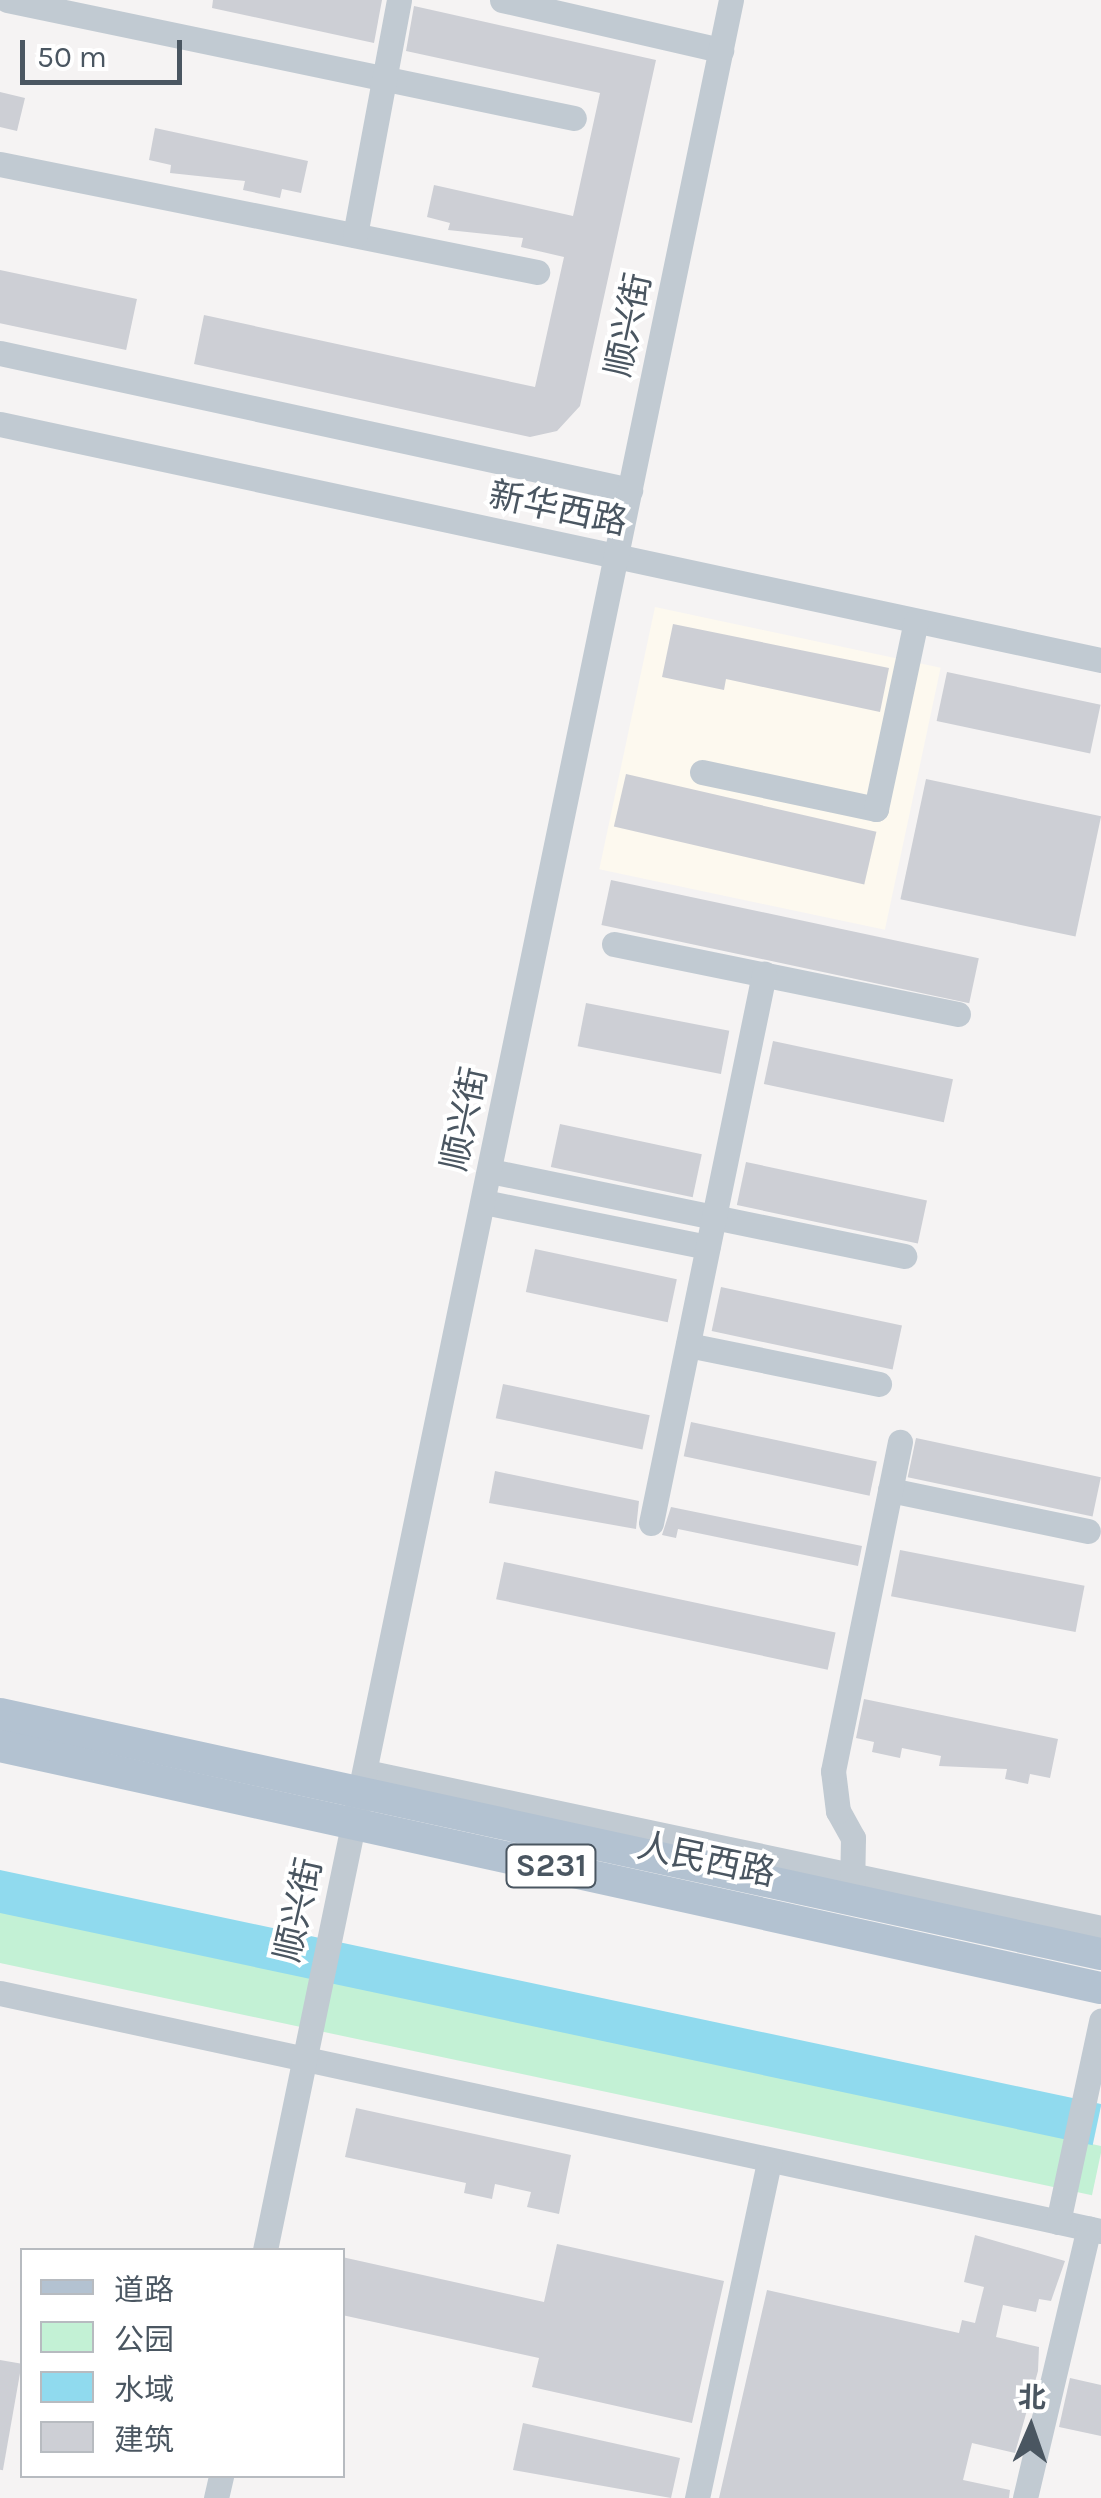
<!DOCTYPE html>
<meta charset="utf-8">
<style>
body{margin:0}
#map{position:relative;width:1101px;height:2498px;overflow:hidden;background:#f5f3f3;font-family:Karla,"Noto Sans SC",sans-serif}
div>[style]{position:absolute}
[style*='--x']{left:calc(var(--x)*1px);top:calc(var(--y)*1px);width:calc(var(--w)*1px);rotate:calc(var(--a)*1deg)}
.commercial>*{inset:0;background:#fdf9ef;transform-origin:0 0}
.green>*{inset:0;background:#c3f1d5;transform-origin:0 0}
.water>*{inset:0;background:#90daee;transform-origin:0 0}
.building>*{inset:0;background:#cdcfd5;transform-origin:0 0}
.minor>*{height:25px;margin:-12.5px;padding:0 12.5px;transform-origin:12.5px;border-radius:12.5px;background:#c1cad2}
.major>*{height:32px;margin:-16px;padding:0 16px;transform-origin:16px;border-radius:16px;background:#b3c2d1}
span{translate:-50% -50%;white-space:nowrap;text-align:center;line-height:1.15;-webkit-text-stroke:8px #fff;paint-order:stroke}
.shield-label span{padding:2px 8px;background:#fff;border:2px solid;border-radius:8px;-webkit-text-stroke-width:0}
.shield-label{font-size:32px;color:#4a5661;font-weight:700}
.street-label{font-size:35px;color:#4a5661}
.legend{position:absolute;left:20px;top:2248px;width:325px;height:230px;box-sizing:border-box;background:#fff;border:2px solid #b7bbc0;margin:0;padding:12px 18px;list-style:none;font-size:30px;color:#4a5661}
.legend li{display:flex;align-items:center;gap:20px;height:50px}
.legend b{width:50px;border:2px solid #b7bbc0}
.north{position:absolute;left:981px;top:2378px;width:100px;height:100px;-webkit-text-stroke:8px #fff;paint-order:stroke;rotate:2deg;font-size:28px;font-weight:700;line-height:40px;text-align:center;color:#4a5661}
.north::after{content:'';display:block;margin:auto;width:35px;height:45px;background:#4a5661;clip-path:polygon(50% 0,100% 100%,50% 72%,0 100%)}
.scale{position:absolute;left:20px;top:40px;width:162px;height:45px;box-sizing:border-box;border:5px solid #4a5661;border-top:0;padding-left:12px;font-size:30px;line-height:35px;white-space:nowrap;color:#4a5661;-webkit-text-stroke:8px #fff;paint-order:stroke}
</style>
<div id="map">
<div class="commercial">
<div style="left:655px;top:607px;width:292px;height:268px;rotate:12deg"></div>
</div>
<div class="green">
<div style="left:0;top:1912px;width:1127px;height:50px;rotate:12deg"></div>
</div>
<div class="water">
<div style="left:0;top:1870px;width:1126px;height:42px;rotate:12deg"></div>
</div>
<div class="building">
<div style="clip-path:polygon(213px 0,382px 0,374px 43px,212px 8px)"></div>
<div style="clip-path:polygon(414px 6px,656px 60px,580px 406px,557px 431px,530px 437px,194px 364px,204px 315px,535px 387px,564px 257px,521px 247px,523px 238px,448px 230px,450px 223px,427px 217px,434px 185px,573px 216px,600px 93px,406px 51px)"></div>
<div style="clip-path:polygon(0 92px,25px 98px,17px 131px,0 127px)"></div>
<div style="clip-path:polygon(155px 128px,308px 161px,301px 193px,282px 189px,280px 198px,243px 190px,245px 181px,170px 173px,171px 165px,149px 160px)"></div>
<div style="left:0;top:270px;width:140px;height:52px;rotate:12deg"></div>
<div style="clip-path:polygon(673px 624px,889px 668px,880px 712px,726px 679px,724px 690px,662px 677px)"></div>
<div style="left:947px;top:672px;width:157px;height:50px;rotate:12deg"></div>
<div style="left:626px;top:774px;width:257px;height:54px;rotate:13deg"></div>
<div style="left:926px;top:779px;width:179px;height:123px;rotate:12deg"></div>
<div style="left:611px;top:880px;width:376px;height:46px;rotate:12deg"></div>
<div style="left:586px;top:1003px;width:146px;height:44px;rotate:11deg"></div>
<div style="left:773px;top:1041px;width:184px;height:44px;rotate:12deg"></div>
<div style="left:560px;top:1124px;width:145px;height:44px;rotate:12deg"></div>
<div style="left:746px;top:1162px;width:185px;height:44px;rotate:12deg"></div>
<div style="left:535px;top:1249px;width:145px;height:44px;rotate:12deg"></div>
<div style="left:721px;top:1287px;width:185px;height:45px;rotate:12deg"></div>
<div style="left:503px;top:1384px;width:150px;height:35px;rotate:12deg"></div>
<div style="left:691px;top:1422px;width:190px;height:35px;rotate:12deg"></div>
<div style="left:916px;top:1438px;width:189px;height:40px;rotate:12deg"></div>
<div style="clip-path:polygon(495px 1471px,639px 1501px,636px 1529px,489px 1503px)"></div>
<div style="clip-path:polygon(671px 1507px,862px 1546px,858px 1566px,678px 1529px,676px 1538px,662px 1535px)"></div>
<div style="left:900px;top:1550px;width:188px;height:47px;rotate:11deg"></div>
<div style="left:504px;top:1562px;width:339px;height:38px;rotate:12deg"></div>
<div style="clip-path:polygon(864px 1699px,1058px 1739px,1050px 1778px,1030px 1774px,1028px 1784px,1005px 1779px,1007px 1769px,939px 1766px,941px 1756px,902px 1748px,900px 1758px,872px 1752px,874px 1742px,856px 1738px)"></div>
<div style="clip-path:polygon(356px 2108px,571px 2155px,559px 2214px,527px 2207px,531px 2192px,495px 2184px,492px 2199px,464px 2193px,466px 2183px,345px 2157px)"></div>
<div style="clip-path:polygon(975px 2235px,1065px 2261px,1051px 2301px,1039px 2299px,1036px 2312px,1003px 2305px,996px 2337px,1039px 2347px,1038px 2371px,1015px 2453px,972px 2443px,963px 2480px,1010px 2490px,1009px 2498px,719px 2498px,767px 2290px,959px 2333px,962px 2320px,975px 2323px,984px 2287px,964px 2282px)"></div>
<div style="clip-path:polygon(557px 2244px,724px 2281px,692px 2423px,532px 2387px,539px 2358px,342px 2315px,342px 2257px,544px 2302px)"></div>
<div style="left:0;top:2360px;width:22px;height:108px;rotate:10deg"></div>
<div style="clip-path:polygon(1070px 2378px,1101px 2385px,1101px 2436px,1059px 2427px)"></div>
<div style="clip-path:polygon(523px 2423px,680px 2458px,671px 2498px,513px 2470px)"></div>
</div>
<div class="minor">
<div style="--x:7;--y:0;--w:579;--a:11.76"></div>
<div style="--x:502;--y:0;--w:225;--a:12.9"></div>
<div style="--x:0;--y:164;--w:548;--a:11.37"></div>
<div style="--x:355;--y:235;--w:239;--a:-79.4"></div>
<div style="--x:0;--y:353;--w:645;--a:12.27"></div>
<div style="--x:0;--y:424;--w:1126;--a:12.1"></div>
<div style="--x:702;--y:772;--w:178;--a:12"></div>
<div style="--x:876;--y:809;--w:192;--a:-78"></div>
<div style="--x:614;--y:944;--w:351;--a:11.5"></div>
<div style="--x:490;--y:1171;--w:423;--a:11.6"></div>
<div style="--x:484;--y:1202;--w:228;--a:11.4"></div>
<div style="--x:688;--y:1345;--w:195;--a:11.5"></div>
<div style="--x:890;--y:1490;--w:202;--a:11.7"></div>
<div style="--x:651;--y:1523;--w:561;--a:-78.37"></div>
<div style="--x:366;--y:1772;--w:751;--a:11.98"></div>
<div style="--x:852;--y:1890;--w:52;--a:-88.9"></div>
<div style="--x:853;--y:1838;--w:31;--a:-119"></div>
<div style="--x:838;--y:1811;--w:40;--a:-97.1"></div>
<div style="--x:833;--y:1771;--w:336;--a:-78.5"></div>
<div style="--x:0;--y:1993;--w:1126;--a:12.2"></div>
<div style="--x:1058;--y:2222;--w:206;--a:-77.9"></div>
<div style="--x:265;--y:2250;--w:2298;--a:-78.3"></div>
<div style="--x:216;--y:2498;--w:23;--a:-77"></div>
<div style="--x:697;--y:2498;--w:345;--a:-77.9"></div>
<div style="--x:1025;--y:2498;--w:277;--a:-76.7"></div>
</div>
<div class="major">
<div style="--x:0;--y:1714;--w:1127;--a:12.3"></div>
<div style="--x:0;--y:1746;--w:1127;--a:12.4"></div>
</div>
<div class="shield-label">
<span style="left:551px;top:1866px">S231</span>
</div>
<div class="street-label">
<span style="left:629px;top:325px;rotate:-78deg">顺兴街</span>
<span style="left:558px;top:509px;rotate:12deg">新华西路</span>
<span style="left:465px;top:1119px;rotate:-78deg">顺兴街</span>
<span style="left:706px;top:1860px;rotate:12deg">人民西路</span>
<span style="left:299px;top:1910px;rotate:-77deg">顺兴街</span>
</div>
<ul class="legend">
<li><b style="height:12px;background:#b3c2d1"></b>道路</li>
<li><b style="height:28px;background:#c3f1d5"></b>公园</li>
<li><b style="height:28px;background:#90daee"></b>水域</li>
<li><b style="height:28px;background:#cdcfd5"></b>建筑</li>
</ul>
<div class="north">北</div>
<div class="scale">50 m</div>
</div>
